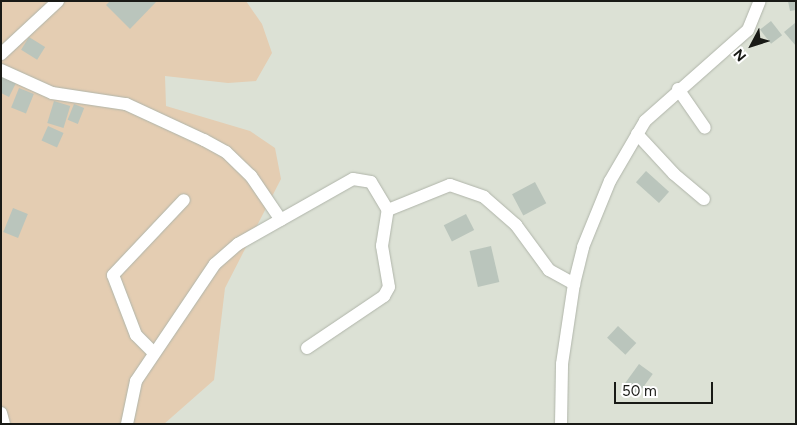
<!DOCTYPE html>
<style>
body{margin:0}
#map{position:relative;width:797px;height:425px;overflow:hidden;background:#dce1d5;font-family:Figtree,sans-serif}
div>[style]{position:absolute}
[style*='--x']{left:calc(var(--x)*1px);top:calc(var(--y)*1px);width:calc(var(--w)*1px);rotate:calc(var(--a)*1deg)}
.green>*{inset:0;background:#e4cdb2}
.building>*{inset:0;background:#bac5bc;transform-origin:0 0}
.roads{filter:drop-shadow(0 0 1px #b0b5aa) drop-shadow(0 0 1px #b0b5aa)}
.minor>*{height:12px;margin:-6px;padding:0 6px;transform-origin:6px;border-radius:6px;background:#fff}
span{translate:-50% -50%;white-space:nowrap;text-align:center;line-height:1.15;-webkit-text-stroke:4.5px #fff;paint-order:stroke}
.frame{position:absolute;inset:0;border:2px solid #191a16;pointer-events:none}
.north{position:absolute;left:727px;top:20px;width:50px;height:50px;-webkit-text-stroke:4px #fff;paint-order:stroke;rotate:230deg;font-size:14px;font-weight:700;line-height:20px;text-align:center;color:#191a16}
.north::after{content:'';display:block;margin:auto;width:18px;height:22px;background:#191a16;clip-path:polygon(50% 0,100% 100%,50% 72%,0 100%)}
.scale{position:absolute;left:614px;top:382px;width:99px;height:22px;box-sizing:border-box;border:2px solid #191a16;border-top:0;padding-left:6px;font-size:15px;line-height:18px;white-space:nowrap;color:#191a16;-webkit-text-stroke:4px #fff;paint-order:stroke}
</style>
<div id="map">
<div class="green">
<div style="clip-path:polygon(1px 1px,246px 1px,262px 24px,272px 53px,256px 81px,228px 83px,165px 76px,166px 106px,250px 131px,275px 148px,281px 179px,225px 288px,214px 380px,164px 424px,1px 424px)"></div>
</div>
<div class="building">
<div style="clip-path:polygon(110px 1px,157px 1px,130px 29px,106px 5px)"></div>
<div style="clip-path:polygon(788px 1px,796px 1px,796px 10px,790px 11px)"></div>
<div style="left:771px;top:21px;width:18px;height:14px;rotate:52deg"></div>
<div style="clip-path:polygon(795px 23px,796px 24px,796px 46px,784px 32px)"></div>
<div style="left:29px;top:37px;width:19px;height:15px;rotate:32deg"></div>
<div style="clip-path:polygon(1px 76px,17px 81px,9px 97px,1px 93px)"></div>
<div style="left:19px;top:88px;width:16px;height:21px;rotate:22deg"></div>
<div style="left:54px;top:101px;width:17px;height:23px;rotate:17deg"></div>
<div style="left:74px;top:104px;width:11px;height:17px;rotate:22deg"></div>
<div style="left:48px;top:126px;width:17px;height:16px;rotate:24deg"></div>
<div style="left:646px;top:171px;width:31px;height:15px;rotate:42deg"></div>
<div style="left:535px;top:182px;width:24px;height:26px;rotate:62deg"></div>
<div style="left:13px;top:208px;width:16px;height:26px;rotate:22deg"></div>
<div style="left:466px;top:214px;width:18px;height:25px;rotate:63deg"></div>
<div style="left:491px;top:246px;width:37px;height:22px;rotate:77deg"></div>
<div style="left:618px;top:326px;width:25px;height:16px;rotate:43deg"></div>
<div style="left:639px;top:364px;width:17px;height:28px;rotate:36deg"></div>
</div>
<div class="roads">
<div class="minor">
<div style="--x:1;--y:54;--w:78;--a:-42.9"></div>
<div style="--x:1;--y:70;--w:56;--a:24.3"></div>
<div style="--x:52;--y:93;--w:75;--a:8.5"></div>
<div style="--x:126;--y:104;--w:86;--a:24.8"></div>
<div style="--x:204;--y:140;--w:25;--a:29"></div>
<div style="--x:226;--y:152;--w:35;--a:44"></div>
<div style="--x:251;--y:176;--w:53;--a:55.7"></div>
<div style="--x:678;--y:89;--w:47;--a:55.3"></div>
<div style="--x:637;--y:134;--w:54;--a:47.2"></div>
<div style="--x:674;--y:174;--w:39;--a:40"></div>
<div style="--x:307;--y:348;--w:93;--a:-34"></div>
<div style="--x:384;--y:296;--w:10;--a:-61"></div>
<div style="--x:389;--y:287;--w:42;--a:-99.7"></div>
<div style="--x:382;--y:246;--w:36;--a:-81"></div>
<div style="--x:153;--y:352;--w:24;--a:-135"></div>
<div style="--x:136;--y:335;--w:64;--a:-111"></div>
<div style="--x:113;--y:275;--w:103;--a:-46.6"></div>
<div style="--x:1;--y:413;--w:11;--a:75"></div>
<div style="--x:127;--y:424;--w:44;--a:-78.2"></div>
<div style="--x:136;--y:381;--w:141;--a:-56"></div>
<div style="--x:215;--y:264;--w:30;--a:-41"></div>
<div style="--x:238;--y:244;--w:132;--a:-29.5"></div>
<div style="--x:353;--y:179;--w:18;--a:9"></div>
<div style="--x:371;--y:182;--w:33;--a:59"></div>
<div style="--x:388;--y:210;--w:67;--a:-22"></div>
<div style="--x:450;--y:185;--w:36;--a:19"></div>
<div style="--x:484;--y:197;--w:43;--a:41.2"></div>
<div style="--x:516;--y:225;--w:56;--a:53.7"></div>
<div style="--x:549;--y:270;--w:29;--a:29"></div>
<div style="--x:561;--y:424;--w:60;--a:-89"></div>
<div style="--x:562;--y:364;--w:81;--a:-81.5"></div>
<div style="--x:574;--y:284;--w:38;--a:-76"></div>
<div style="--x:583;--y:247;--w:71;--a:-67.8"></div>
<div style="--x:610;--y:181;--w:69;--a:-59.7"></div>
<div style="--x:645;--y:121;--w:137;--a:-41.5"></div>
<div style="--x:748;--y:30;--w:31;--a:-68"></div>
</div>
</div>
<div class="frame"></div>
<div class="north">N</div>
<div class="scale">50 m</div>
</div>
